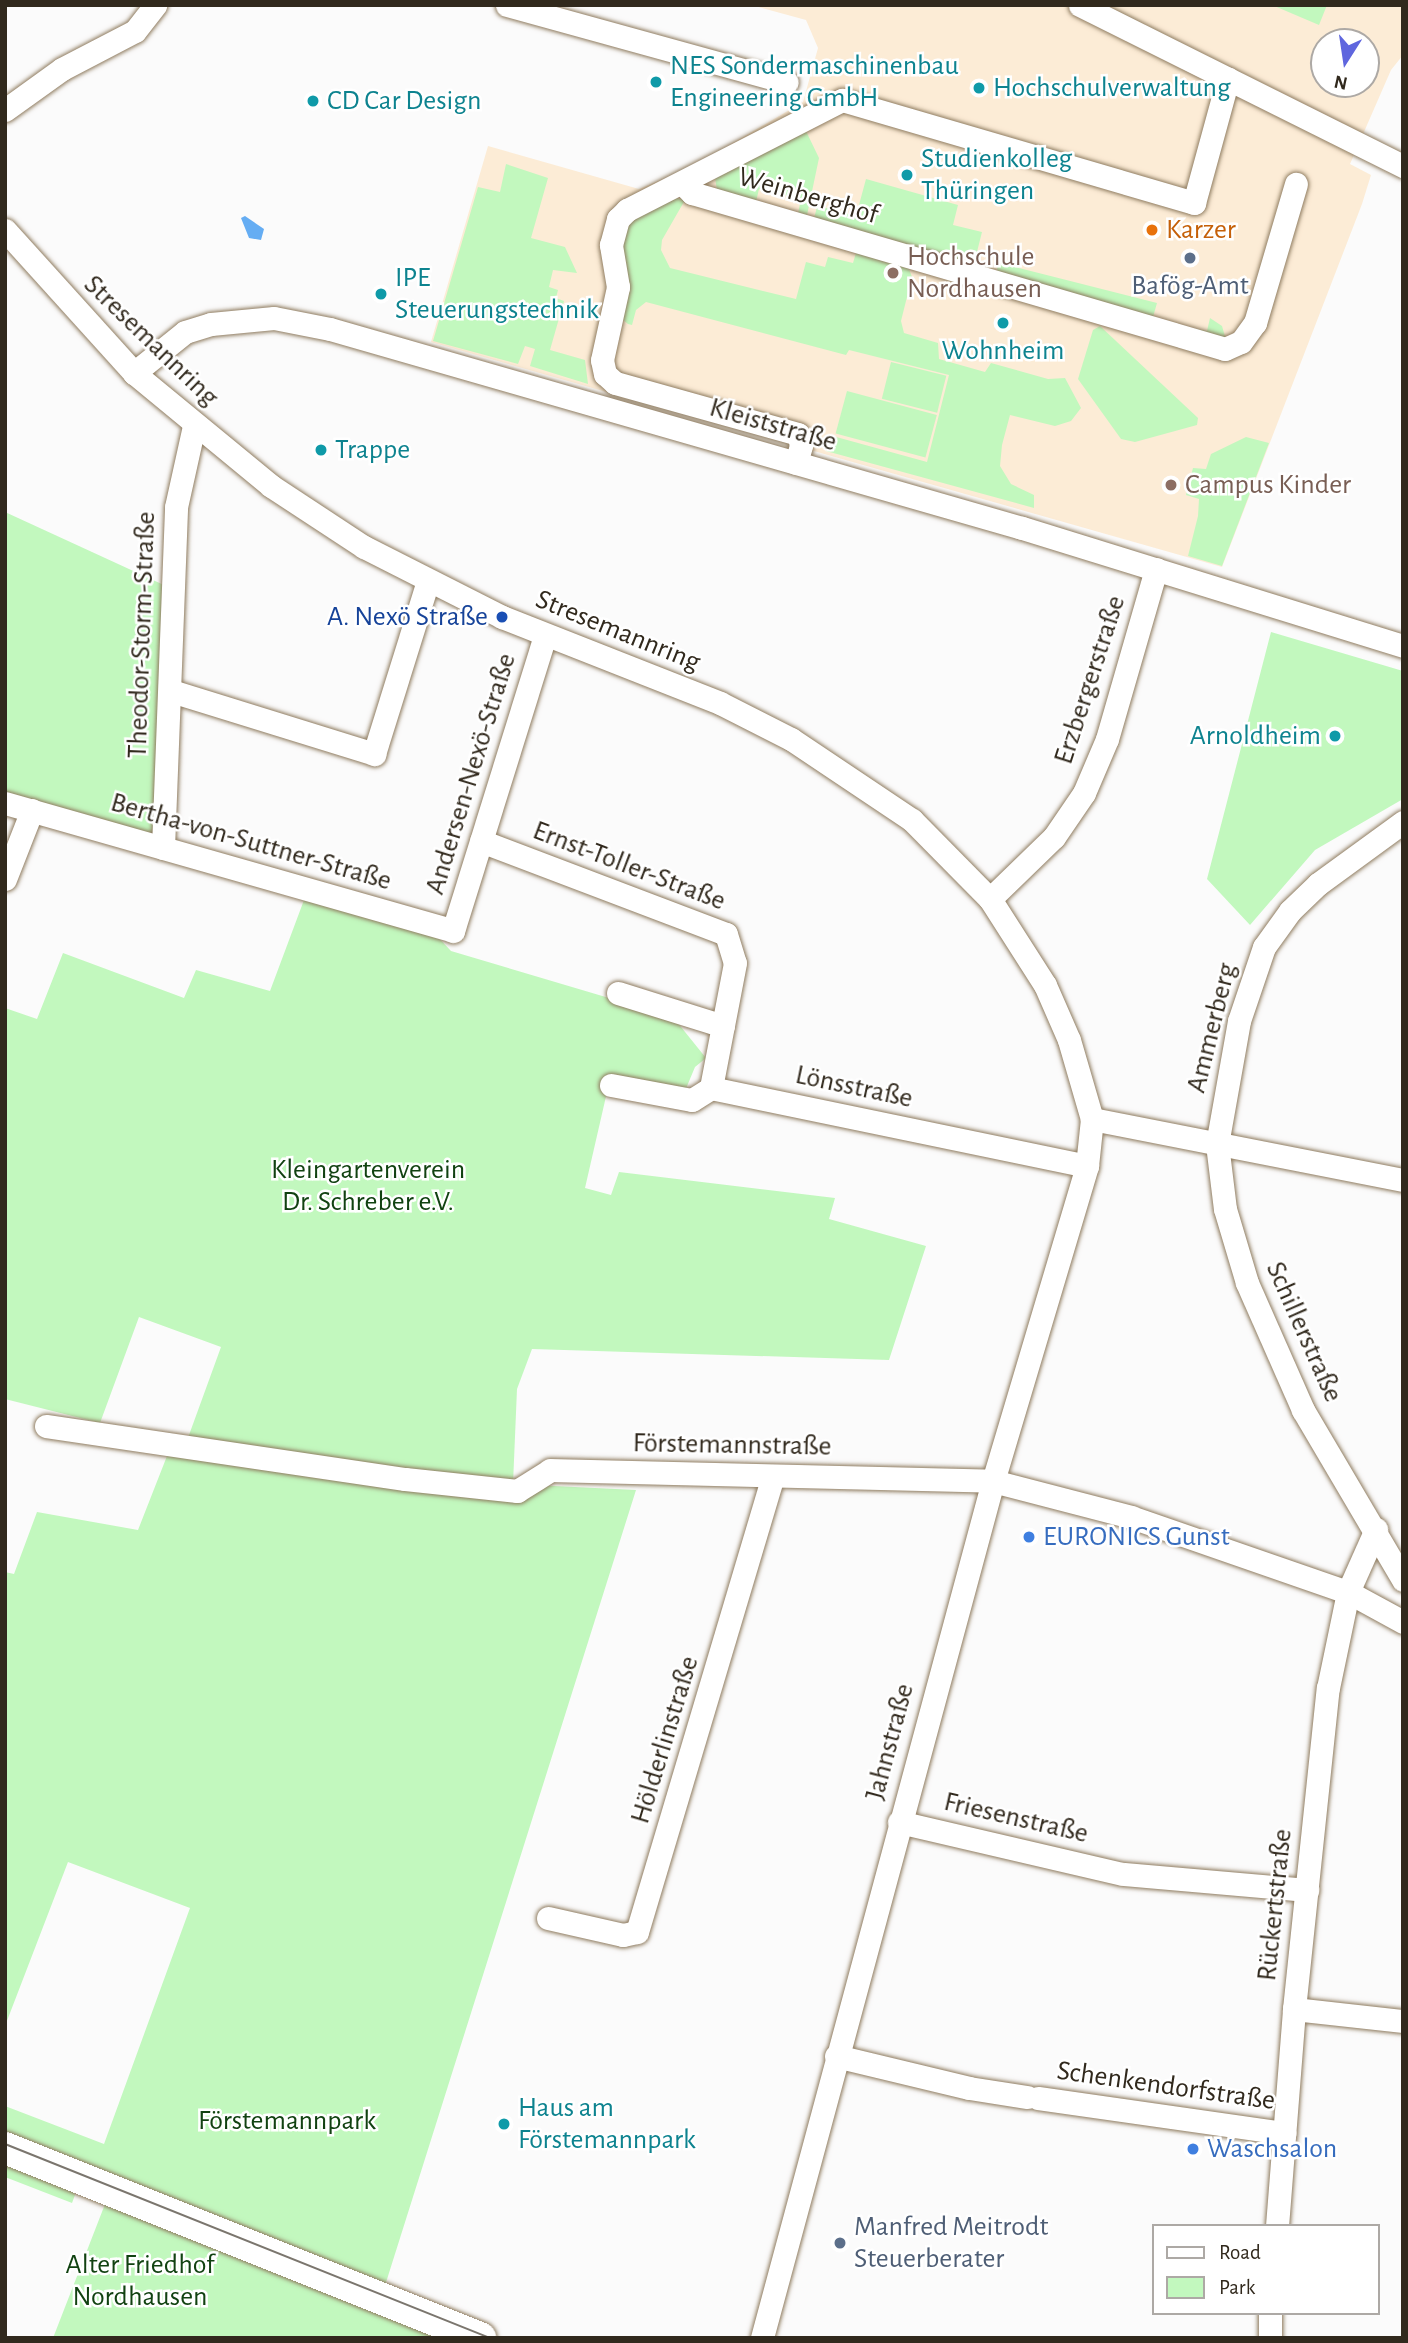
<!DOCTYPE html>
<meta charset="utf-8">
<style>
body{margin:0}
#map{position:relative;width:1408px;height:2343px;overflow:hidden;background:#fbfbfb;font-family:"Alegreya Sans",sans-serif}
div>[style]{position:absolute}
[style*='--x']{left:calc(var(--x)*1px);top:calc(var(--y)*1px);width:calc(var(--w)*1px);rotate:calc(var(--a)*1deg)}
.built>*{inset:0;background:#fcecd6}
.green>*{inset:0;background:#c2f8be;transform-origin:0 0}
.water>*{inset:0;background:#65adf3}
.roads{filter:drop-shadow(0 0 2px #8f7c60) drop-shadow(0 0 2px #8f7c60)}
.street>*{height:23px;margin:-11.5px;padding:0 11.5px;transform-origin:11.5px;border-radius:11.5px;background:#fff}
.secondary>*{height:32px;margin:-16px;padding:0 16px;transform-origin:16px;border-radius:16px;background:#fff}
.tram>*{height:2px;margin:-1px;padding:0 1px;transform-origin:1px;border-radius:1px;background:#7b766e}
.dots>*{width:19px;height:19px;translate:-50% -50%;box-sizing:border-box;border:4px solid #fff;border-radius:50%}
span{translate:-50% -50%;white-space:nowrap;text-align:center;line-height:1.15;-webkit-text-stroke:5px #fff;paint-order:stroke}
.culture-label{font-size:28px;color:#0d838f}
.left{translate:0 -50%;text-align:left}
.right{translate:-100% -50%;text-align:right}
.street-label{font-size:28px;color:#31291d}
.food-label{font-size:28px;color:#c56008}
.education-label{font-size:28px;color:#785e54}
.service-label{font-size:28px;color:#4e5e75}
.transit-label{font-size:28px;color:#164399}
.park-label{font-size:28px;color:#114211}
.shop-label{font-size:28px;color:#366cbe}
.frame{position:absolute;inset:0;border:7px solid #31291d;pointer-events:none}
.legend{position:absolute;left:1152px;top:2224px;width:228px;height:91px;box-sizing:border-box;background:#fff;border:2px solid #ada9a5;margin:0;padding:9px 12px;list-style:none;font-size:21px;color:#31291d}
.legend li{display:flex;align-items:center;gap:14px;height:35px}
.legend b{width:35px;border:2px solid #ada9a5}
.north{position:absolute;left:1310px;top:28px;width:70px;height:70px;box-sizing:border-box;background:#fff;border:2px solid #ada9a5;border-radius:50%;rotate:192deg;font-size:19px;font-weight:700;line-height:28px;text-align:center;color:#31291d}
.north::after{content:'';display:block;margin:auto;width:24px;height:32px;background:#5f66de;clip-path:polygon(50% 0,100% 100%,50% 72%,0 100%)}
</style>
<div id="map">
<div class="built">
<div style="clip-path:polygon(evenodd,751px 5px,1403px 5px,1403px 55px,1391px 70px,1350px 164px,1371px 175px,1362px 204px,1222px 567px,431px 342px,488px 146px,639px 189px,692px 167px,803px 102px,818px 48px,806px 20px,751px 5px,1324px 42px,1366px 42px,1366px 84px,1324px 84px,1324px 42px)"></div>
</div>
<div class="green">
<div style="clip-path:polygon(1272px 5px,1327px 5px,1319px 25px)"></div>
<div style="clip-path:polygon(805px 129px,819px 158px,806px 220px,797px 218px,801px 199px,759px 189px,755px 206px,717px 190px,715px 178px,724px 169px)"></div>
<div style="clip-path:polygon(506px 164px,548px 178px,531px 238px,565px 247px,577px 273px,553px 270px,549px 287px,558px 290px,556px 298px,564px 301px,550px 350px,585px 360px,588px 384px,530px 366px,535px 349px,525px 346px,518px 364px,433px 341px,478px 187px,500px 192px)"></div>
<div style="clip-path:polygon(866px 179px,958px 205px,953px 225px,982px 232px,973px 268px,813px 222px,820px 196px,826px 197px,823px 207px,856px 216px)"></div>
<div style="clip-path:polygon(671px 197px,685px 200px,662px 240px,661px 250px,670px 268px,796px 299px,806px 262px,825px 267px,828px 257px,853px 263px,858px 246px,906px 261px,912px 277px,901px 321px,904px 333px,938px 343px,939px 359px,985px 372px,991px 363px,1048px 379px,1065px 378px,1081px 408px,1071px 421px,1055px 426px,1010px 415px,1002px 445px,1000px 466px,1011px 484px,1034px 495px,1034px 508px,826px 451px,829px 435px,927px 462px,949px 375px,849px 350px,846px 355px,646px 302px,636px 310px,632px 325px,628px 324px,622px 319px,621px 241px,627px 224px)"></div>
<div style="clip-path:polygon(999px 263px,1157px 303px,1153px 317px,1191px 328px,1207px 331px,1210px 318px,1222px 326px,1226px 340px,995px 275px)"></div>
<div style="clip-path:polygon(1100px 326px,1198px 418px,1197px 425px,1135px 442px,1121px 439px,1078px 379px,1093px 330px)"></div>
<div style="left:891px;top:362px;width:57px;height:38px;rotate:14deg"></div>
<div style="left:847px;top:391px;width:93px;height:44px;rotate:15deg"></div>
<div style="clip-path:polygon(1246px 437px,1269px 443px,1222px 566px,1188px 556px,1198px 516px,1199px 499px,1186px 495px,1193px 468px,1206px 469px,1211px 454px)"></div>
<div style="clip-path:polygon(5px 512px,166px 586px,153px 835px,5px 794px)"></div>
<div style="clip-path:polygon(1271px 632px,1403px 671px,1403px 799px,1315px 850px,1250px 925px,1207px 879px)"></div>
<div style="clip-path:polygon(304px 900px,437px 936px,451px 951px,673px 1017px,706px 1058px,695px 1067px,685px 1091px,610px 1079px,585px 1188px,611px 1195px,619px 1172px,835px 1198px,829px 1219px,926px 1246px,889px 1360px,532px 1349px,517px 1389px,513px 1484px,636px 1490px,377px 2311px,438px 2338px,53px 2338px,114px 2181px,5px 2137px,5px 2106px,104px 2144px,190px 1908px,68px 1862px,5px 2026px,5px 1572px,14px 1574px,37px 1512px,138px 1530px,167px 1456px,181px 1457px,221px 1347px,139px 1317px,100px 1423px,5px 1399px,5px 1008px,37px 1019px,63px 953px,184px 998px,196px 970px,270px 991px)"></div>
<div style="clip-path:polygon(5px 2159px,69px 2184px,75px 2195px,72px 2203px,5px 2177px)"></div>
</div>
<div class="water">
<div style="clip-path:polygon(245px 216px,264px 229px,261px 240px,249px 238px,241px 218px)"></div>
</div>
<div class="roads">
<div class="street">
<div style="--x:507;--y:5;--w:290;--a:15.4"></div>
<div style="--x:1080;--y:5;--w:361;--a:26.5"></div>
<div style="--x:5;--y:110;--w:70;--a:-35.7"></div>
<div style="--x:62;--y:69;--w:82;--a:-27.5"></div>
<div style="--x:135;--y:31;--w:33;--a:-52"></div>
<div style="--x:683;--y:184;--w:13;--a:45"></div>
<div style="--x:692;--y:193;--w:555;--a:16.31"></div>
<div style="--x:1225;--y:349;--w:17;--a:-24"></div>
<div style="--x:1241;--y:342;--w:24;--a:-54"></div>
<div style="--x:1255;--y:323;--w:145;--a:-73.6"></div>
<div style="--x:5;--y:230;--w:193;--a:47.9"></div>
<div style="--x:134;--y:373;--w:178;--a:39.5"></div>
<div style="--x:271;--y:486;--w:111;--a:33.3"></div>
<div style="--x:364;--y:547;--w:155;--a:26.9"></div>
<div style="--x:502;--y:617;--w:234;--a:21.5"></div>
<div style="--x:720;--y:703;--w:80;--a:26.9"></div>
<div style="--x:791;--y:739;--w:146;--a:33.8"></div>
<div style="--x:912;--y:820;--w:111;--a:45.4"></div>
<div style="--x:990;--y:899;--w:102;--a:57.4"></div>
<div style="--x:1045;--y:985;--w:60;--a:66.4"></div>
<div style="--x:1069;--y:1040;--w:82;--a:73.8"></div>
<div style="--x:1092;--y:1119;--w:47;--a:96.1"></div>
<div style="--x:1087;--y:1166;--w:329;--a:106.6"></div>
<div style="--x:993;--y:1481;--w:888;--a:105.09"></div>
<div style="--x:134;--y:373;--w:65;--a:-38.8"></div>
<div style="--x:185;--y:332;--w:27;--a:-17"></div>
<div style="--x:211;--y:324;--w:63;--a:-5.4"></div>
<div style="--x:274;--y:318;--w:57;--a:11.1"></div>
<div style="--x:330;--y:329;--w:720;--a:16.04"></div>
<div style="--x:1022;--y:528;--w:399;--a:17.2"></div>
<div style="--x:796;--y:463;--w:19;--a:-74"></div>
<div style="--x:801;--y:445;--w:11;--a:-105"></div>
<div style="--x:798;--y:434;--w:190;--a:-164.4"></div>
<div style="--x:615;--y:383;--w:13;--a:-138"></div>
<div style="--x:605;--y:374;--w:14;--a:-102"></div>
<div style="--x:602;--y:360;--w:75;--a:-77.6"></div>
<div style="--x:618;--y:287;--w:43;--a:-99.5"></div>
<div style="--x:611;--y:245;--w:27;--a:-75"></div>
<div style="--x:618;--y:219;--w:13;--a:-45"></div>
<div style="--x:627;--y:210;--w:242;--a:-27.1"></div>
<div style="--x:842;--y:100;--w:367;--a:16.3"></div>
<div style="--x:1194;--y:203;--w:129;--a:-74.7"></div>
<div style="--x:171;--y:691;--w:213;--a:17.2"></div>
<div style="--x:374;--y:754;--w:181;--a:-72.7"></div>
<div style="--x:5;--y:803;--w:466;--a:15.9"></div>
<div style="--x:453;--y:931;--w:310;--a:-72.7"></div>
<div style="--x:1403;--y:822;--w:105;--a:143.9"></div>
<div style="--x:1318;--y:884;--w:39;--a:136"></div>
<div style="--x:1290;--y:911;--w:44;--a:125.8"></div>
<div style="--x:1264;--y:947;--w:78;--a:108.7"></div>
<div style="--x:1239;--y:1021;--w:125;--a:100.1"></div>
<div style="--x:1217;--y:1144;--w:65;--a:83"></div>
<div style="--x:1225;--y:1209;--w:77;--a:73.4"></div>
<div style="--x:1247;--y:1283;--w:139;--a:66.2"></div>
<div style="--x:1303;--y:1410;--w:197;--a:59.5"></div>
<div style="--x:481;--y:841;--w:262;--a:20.8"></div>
<div style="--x:726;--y:934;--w:30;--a:73"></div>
<div style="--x:735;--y:963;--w:127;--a:100.9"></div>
<div style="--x:163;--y:848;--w:341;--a:-87.8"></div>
<div style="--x:176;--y:507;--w:83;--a:-77.5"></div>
<div style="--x:5;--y:879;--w:74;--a:-68.6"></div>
<div style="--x:990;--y:899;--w:89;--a:-44.1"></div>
<div style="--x:1054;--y:837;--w:53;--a:-55.7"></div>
<div style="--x:1084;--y:793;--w:59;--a:-66.9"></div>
<div style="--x:1107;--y:739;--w:177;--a:-73.9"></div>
<div style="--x:618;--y:993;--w:110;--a:17.4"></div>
<div style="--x:611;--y:1085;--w:82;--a:10.5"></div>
<div style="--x:692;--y:1100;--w:22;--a:-32"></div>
<div style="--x:711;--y:1088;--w:384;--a:11.7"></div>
<div style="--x:1092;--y:1119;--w:317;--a:11.1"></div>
<div style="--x:46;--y:1426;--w:363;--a:8.4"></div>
<div style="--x:405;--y:1479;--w:113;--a:6.1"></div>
<div style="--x:517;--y:1491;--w:39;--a:-32"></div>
<div style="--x:550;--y:1470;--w:443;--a:1.4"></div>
<div style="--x:993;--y:1481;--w:143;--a:14.6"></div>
<div style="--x:1131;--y:1517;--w:230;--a:19.1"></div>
<div style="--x:1348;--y:1592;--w:63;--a:28.6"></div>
<div style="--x:899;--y:1822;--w:226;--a:13.1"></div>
<div style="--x:1124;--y:1874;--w:184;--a:5"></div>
<div style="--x:548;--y:1918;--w:77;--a:12.8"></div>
<div style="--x:623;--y:1935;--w:14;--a:-12"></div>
<div style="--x:637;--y:1932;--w:475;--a:-73.4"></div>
<div style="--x:1294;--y:2009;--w:110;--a:6.3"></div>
<div style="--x:836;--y:2056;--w:137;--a:13.5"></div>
<div style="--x:969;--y:2088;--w:59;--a:8.8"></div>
<div style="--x:1038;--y:2098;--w:249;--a:8.1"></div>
<div style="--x:1277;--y:2226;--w:218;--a:-85.5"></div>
<div style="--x:1294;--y:2009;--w:323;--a:-84"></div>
<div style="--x:1328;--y:1688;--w:98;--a:-78.2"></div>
<div style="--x:1348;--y:1592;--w:69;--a:-66"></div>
<div style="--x:1270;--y:2313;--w:25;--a:90"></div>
</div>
<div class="secondary">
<div style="--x:5;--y:2148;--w:512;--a:21.8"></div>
</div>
</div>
<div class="tram">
<div style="--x:5;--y:2144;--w:522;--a:21.8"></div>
</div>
<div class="dots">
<div style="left:656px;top:82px;background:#0f9aa8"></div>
<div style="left:979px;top:88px;background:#0f9aa8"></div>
<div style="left:313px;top:101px;background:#0f9aa8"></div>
<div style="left:907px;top:175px;background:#0f9aa8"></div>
<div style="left:1152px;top:230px;background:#e8710a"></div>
<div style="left:1190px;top:258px;background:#5c6f8a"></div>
<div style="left:893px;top:273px;background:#8d6e63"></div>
<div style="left:381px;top:294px;background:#0f9aa8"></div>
<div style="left:1003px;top:323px;background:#0f9aa8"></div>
<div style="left:321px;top:450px;background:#0f9aa8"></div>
<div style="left:1171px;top:485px;background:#8d6e63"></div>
<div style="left:502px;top:617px;background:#1a4fb4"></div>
<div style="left:1335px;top:736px;background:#0f9aa8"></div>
<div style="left:1029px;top:1537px;background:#3f7fe0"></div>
<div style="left:504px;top:2124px;background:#0f9aa8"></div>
<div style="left:1193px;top:2149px;background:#3f7fe0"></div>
<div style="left:840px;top:2243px;background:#5c6f8a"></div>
</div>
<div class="culture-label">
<span class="left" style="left:670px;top:82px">NES Sondermaschinenbau<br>Engineering GmbH</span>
<span class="left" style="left:993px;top:88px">Hochschulverwaltung</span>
<span class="left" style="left:327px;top:101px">CD Car Design</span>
<span class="left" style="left:921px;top:175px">Studienkolleg<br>Thüringen</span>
<span class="left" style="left:395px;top:294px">IPE<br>Steuerungstechnik</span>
<span style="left:1003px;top:351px">Wohnheim</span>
<span class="left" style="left:335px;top:450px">Trappe</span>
<span class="right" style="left:1321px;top:736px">Arnoldheim</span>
<span class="left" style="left:518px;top:2124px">Haus am<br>Förstemannpark</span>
</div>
<div class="street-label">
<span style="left:808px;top:196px;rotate:16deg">Weinberghof</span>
<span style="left:151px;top:341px;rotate:44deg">Stresemannring</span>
<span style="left:773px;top:425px;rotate:16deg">Kleiststraße</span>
<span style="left:618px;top:631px;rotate:22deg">Stresemannring</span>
<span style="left:142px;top:635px;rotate:-88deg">Theodor-Storm-Straße</span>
<span style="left:1090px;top:680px;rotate:-72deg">Erzbergerstraße</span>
<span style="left:471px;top:774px;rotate:-73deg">Andersen-Nexö-Straße</span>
<span style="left:251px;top:842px;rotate:16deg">Bertha-von-Suttner-Straße</span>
<span style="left:629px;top:866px;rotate:21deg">Ernst-Toller-Straße</span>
<span style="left:1212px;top:1028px;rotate:-76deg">Ammerberg</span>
<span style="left:854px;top:1087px;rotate:12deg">Lönsstraße</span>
<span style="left:1304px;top:1332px;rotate:66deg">Schillerstraße</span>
<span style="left:732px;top:1445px;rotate:1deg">Förstemannstraße</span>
<span style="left:665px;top:1740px;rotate:-73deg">Hölderlinstraße</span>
<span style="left:890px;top:1742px;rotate:-75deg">Jahnstraße</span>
<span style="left:1016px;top:1818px;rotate:13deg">Friesenstraße</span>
<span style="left:1275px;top:1905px;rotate:-84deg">Rückertstraße</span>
<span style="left:1166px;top:2086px;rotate:8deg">Schenkendorfstraße</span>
</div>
<div class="food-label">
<span class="left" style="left:1166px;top:230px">Karzer</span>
</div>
<div class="education-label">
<span class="left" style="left:907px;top:273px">Hochschule<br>Nordhausen</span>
<span class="left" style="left:1185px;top:485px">Campus Kinder</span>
</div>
<div class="service-label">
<span style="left:1190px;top:286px">Bafög-Amt</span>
<span class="left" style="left:854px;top:2243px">Manfred Meitrodt<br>Steuerberater</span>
</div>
<div class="transit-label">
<span class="right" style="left:488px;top:617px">A. Nexö Straße</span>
</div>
<div class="park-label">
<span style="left:368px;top:1186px">Kleingartenverein<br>Dr. Schreber e.V.</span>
<span style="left:287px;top:2121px">Förstemannpark</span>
<span style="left:140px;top:2281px">Alter Friedhof<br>Nordhausen</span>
</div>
<div class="shop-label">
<span class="left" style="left:1043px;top:1537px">EURONICS Gunst</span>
<span class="left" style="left:1207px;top:2149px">Waschsalon</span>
</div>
<div class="frame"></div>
<ul class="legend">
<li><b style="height:9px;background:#fff"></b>Road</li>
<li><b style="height:19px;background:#c2f8be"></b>Park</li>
</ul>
<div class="north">N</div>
</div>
